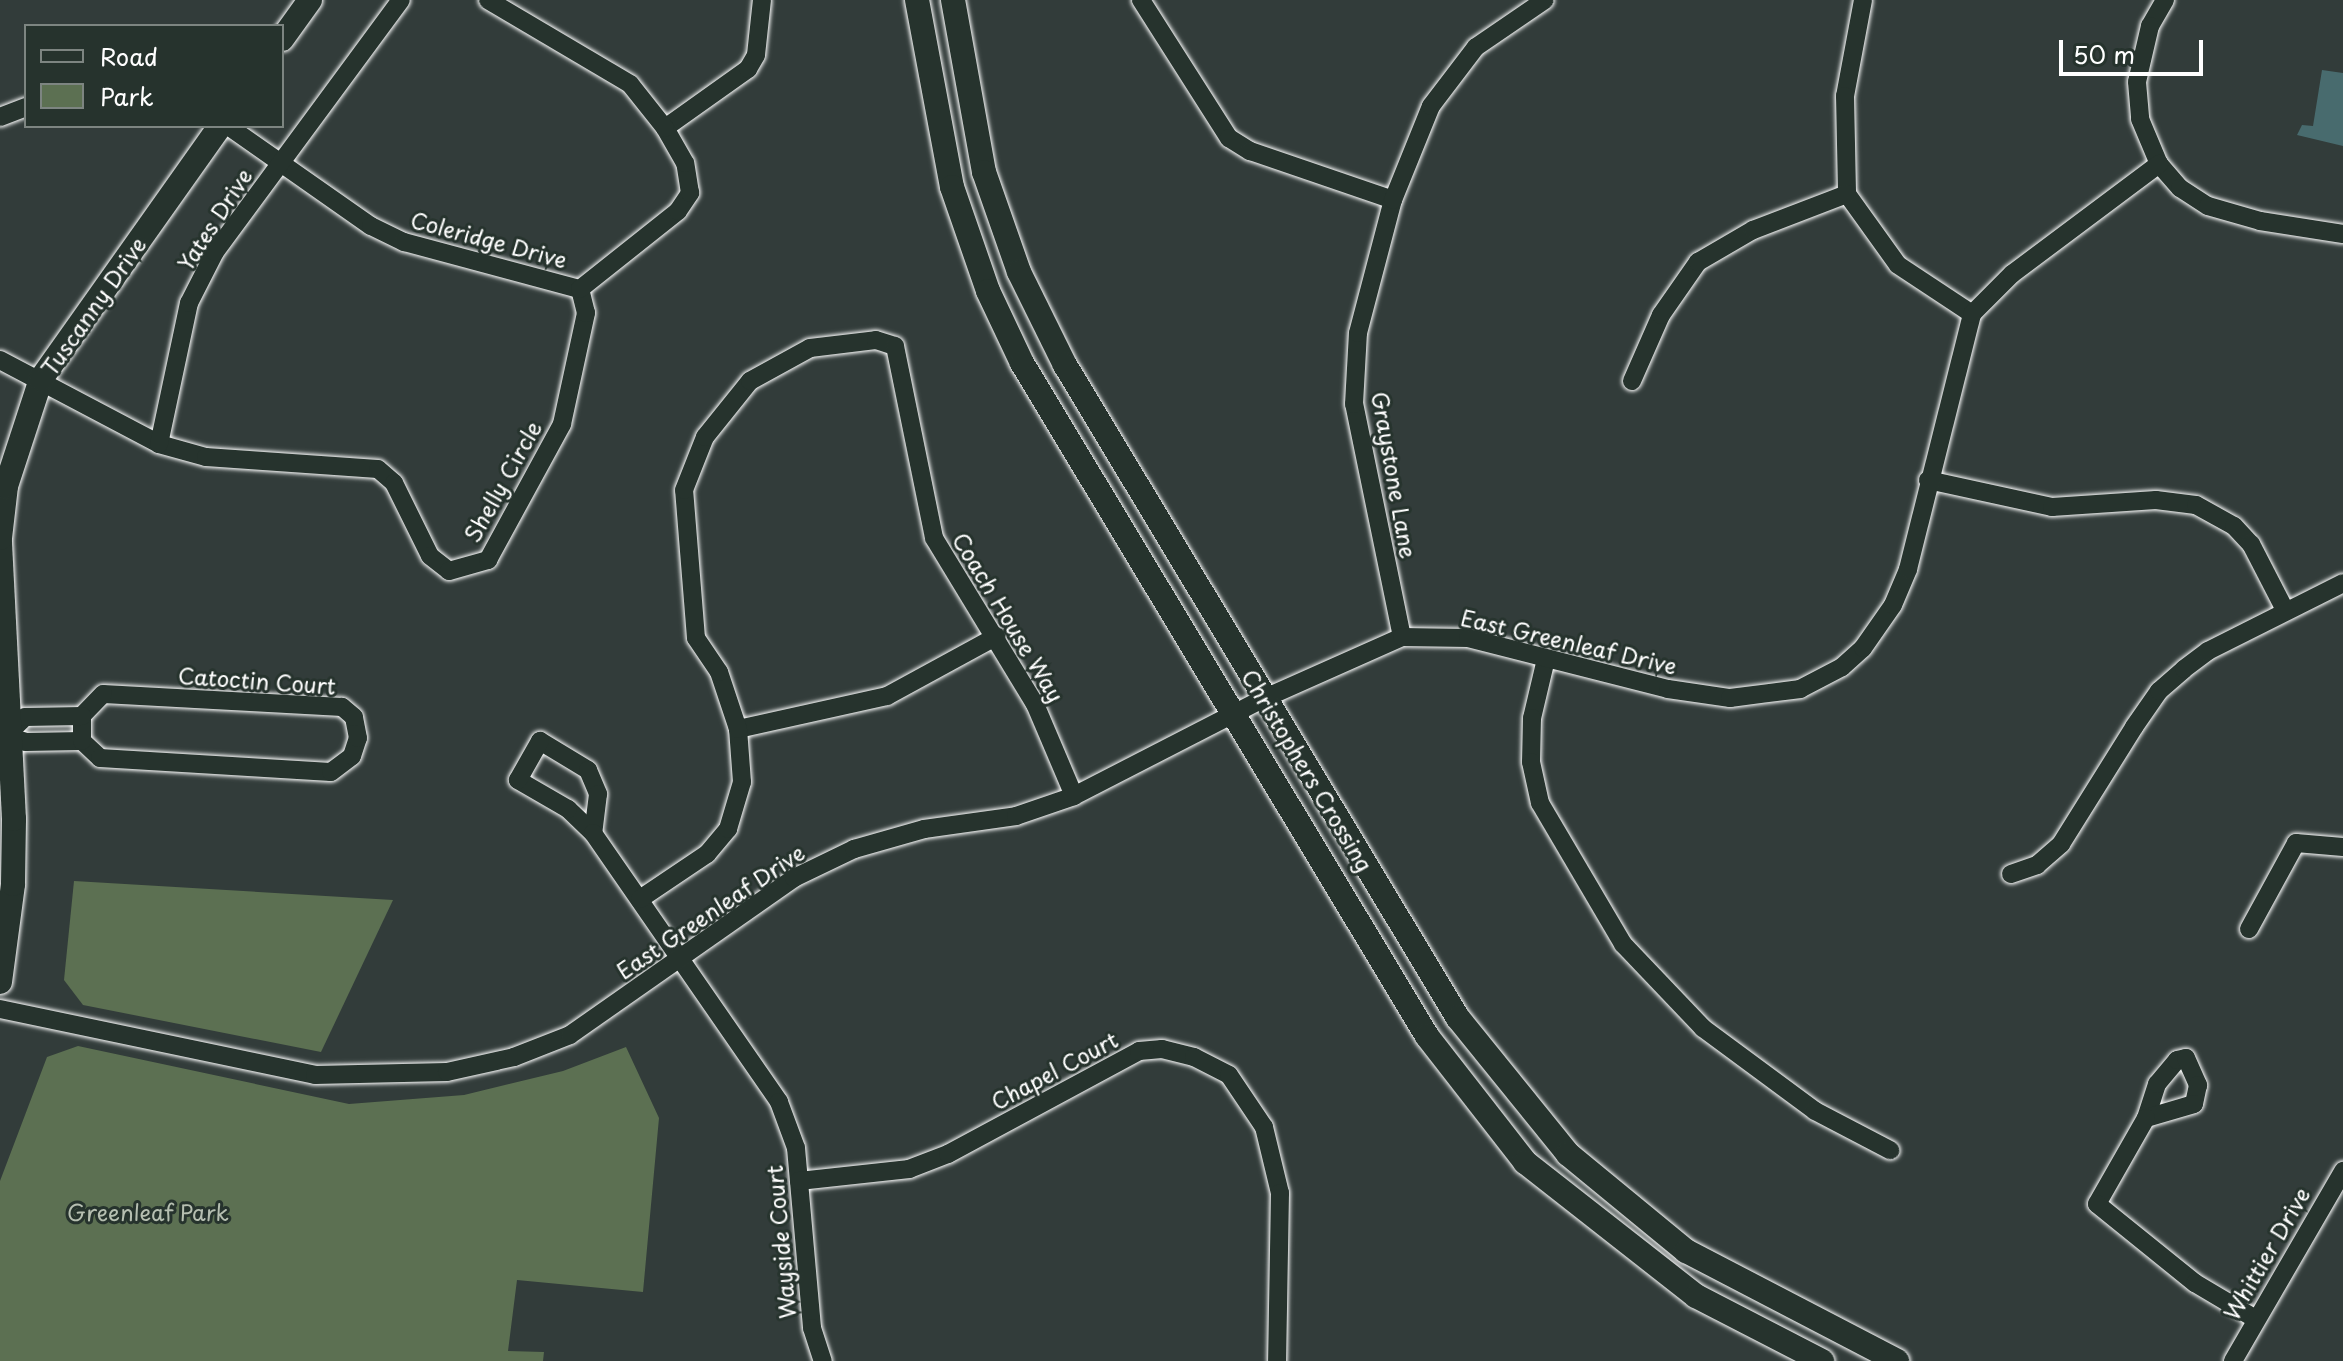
<!DOCTYPE html>
<style>
body{margin:0}
#map{position:relative;width:2343px;height:1361px;overflow:hidden;background:#323c3a;font-family:"Playpen Sans",sans-serif}
div>[style]{position:absolute}
[style*='--x']{left:calc(var(--x)*1px);top:calc(var(--y)*1px);width:calc(var(--w)*1px);rotate:calc(var(--a)*1deg)}
.green>*{inset:0;background:#5c7052}
.water>*{inset:0;background:#486b6e}
.roads{filter:drop-shadow(0 0 2px #fff) drop-shadow(0 0 2px #fff)}
.minor>*{height:18px;margin:-9px;padding:0 9px;transform-origin:9px;border-radius:9px;background:#26332d}
.tertiary>*{height:24px;margin:-12px;padding:0 12px;transform-origin:12px;border-radius:12px;background:#26332d}
span{translate:-50% -50%;white-space:nowrap;text-align:center;line-height:1.15;-webkit-text-stroke:6px #26332d;paint-order:stroke}
.street-label{font-size:22px;color:#fff}
.park-label{font-size:22px;color:#b6bfb1}
.legend{position:absolute;left:24px;top:24px;width:260px;height:104px;box-sizing:border-box;background:#26332d;border:2px solid #7d8581;margin:0;padding:10px 14px;list-style:none;font-size:24px;color:#fff}
.legend li{display:flex;align-items:center;gap:16px;height:40px}
.legend b{width:40px;border:2px solid #7d8581}
.scale{position:absolute;left:2059px;top:40px;width:144px;height:36px;box-sizing:border-box;border:4px solid #fff;border-top:0;padding-left:10px;font-size:24px;line-height:28px;white-space:nowrap;color:#fff;-webkit-text-stroke:6px #26332d;paint-order:stroke}
</style>
<div id="map">
<div class="green">
<div style="clip-path:polygon(74px 881px,393px 900px,321px 1052px,83px 1005px,64px 980px)"></div>
<div style="clip-path:polygon(78px 1046px,349px 1104px,464px 1095px,563px 1071px,626px 1047px,659px 1118px,643px 1292px,517px 1280px,508px 1351px,544px 1352px,543px 1361px,0 1361px,0 1181px,47px 1057px)"></div>
</div>
<div class="water">
<div style="clip-path:polygon(2322px 70px,2343px 73px,2343px 146px,2297px 135px,2302px 125px,2313px 126px)"></div>
</div>
<div class="roads">
<div class="minor">
<div style="--x:1141;--y:0;--w:164;--a:57.5"></div>
<div style="--x:1229;--y:138;--w:25;--a:32"></div>
<div style="--x:1250;--y:151;--w:151;--a:18.9"></div>
<div style="--x:1863;--y:0;--w:98;--a:100.6"></div>
<div style="--x:1845;--y:96;--w:98;--a:88.8"></div>
<div style="--x:1847;--y:194;--w:87;--a:54.3"></div>
<div style="--x:1898;--y:265;--w:89;--a:33.5"></div>
<div style="--x:2165;--y:0;--w:30;--a:120"></div>
<div style="--x:2150;--y:26;--w:57;--a:103.1"></div>
<div style="--x:2137;--y:82;--w:37;--a:85"></div>
<div style="--x:2140;--y:119;--w:49;--a:67.1"></div>
<div style="--x:2159;--y:164;--w:32;--a:49"></div>
<div style="--x:2180;--y:188;--w:33;--a:33"></div>
<div style="--x:2208;--y:206;--w:54;--a:16.1"></div>
<div style="--x:2260;--y:221;--w:84;--a:8.9"></div>
<div style="--x:0;--y:117;--w:28;--a:-21"></div>
<div style="--x:228;--y:126;--w:174;--a:35"></div>
<div style="--x:371;--y:226;--w:37;--a:26"></div>
<div style="--x:404;--y:242;--w:182;--a:15"></div>
<div style="--x:665;--y:128;--w:102;--a:-35.4"></div>
<div style="--x:748;--y:69;--w:16;--a:-60"></div>
<div style="--x:756;--y:55;--w:55;--a:-83.8"></div>
<div style="--x:0;--y:360;--w:180;--a:27.8"></div>
<div style="--x:159;--y:444;--w:49;--a:15.5"></div>
<div style="--x:206;--y:457;--w:172;--a:4"></div>
<div style="--x:378;--y:469;--w:21;--a:41"></div>
<div style="--x:394;--y:483;--w:81;--a:63.7"></div>
<div style="--x:430;--y:556;--w:24;--a:38"></div>
<div style="--x:449;--y:571;--w:41;--a:-15.8"></div>
<div style="--x:488;--y:560;--w:155;--a:-61.4"></div>
<div style="--x:562;--y:424;--w:114;--a:-77.8"></div>
<div style="--x:586;--y:313;--w:25;--a:-104"></div>
<div style="--x:580;--y:289;--w:125;--a:-38.5"></div>
<div style="--x:678;--y:211;--w:22;--a:-56"></div>
<div style="--x:690;--y:193;--w:30;--a:-99"></div>
<div style="--x:685;--y:163;--w:40;--a:-119.7"></div>
<div style="--x:665;--y:128;--w:56;--a:-128.5"></div>
<div style="--x:630;--y:84;--w:165;--a:-149.4"></div>
<div style="--x:1632;--y:381;--w:72;--a:-66.3"></div>
<div style="--x:1661;--y:315;--w:65;--a:-55.1"></div>
<div style="--x:1698;--y:262;--w:64;--a:-30.2"></div>
<div style="--x:1753;--y:230;--w:101;--a:-21"></div>
<div style="--x:159;--y:444;--w:144;--a:-78"></div>
<div style="--x:189;--y:303;--w:57;--a:-63"></div>
<div style="--x:215;--y:252;--w:313;--a:-53.6"></div>
<div style="--x:1928;--y:480;--w:127;--a:12.3"></div>
<div style="--x:2052;--y:507;--w:104;--a:-3.9"></div>
<div style="--x:2156;--y:500;--w:40;--a:7.1"></div>
<div style="--x:2196;--y:505;--w:43;--a:28.9"></div>
<div style="--x:2234;--y:526;--w:25;--a:47"></div>
<div style="--x:2251;--y:544;--w:74;--a:62.7"></div>
<div style="--x:1402;--y:637;--w:238;--a:-101.6"></div>
<div style="--x:1354;--y:404;--w:71;--a:-86.8"></div>
<div style="--x:1358;--y:333;--w:138;--a:-75.3"></div>
<div style="--x:1393;--y:200;--w:101;--a:-68"></div>
<div style="--x:1431;--y:106;--w:74;--a:-52.7"></div>
<div style="--x:1476;--y:47;--w:83;--a:-34.3"></div>
<div style="--x:1546;--y:659;--w:61;--a:103.3"></div>
<div style="--x:1532;--y:718;--w:44;--a:91.3"></div>
<div style="--x:1531;--y:762;--w:42;--a:77.6"></div>
<div style="--x:1540;--y:803;--w:164;--a:59.5"></div>
<div style="--x:1623;--y:944;--w:116;--a:46.4"></div>
<div style="--x:1703;--y:1028;--w:139;--a:36.5"></div>
<div style="--x:1815;--y:1111;--w:85;--a:27.5"></div>
<div style="--x:738;--y:729;--w:153;--a:-12.5"></div>
<div style="--x:887;--y:696;--w:125;--a:-28.6"></div>
<div style="--x:0;--y:734;--w:27;--a:17"></div>
<div style="--x:26;--y:742;--w:56;--a:-1"></div>
<div style="--x:82;--y:741;--w:25;--a:43"></div>
<div style="--x:100;--y:758;--w:231;--a:3.5"></div>
<div style="--x:331;--y:772;--w:26;--a:-37"></div>
<div style="--x:352;--y:756;--w:19;--a:-72"></div>
<div style="--x:358;--y:738;--w:21;--a:-101"></div>
<div style="--x:354;--y:717;--w:16;--a:-140"></div>
<div style="--x:342;--y:707;--w:239;--a:-176.9"></div>
<div style="--x:103;--y:694;--w:30;--a:134"></div>
<div style="--x:82;--y:716;--w:25;--a:90"></div>
<div style="--x:8;--y:734;--w:24;--a:-45"></div>
<div style="--x:25;--y:717;--w:57;--a:-1"></div>
<div style="--x:540;--y:741;--w:56;--a:31.1"></div>
<div style="--x:588;--y:770;--w:26;--a:67"></div>
<div style="--x:598;--y:794;--w:39;--a:97"></div>
<div style="--x:593;--y:833;--w:35;--a:-136"></div>
<div style="--x:568;--y:809;--w:58;--a:-149.9"></div>
<div style="--x:518;--y:780;--w:45;--a:-60.6"></div>
<div style="--x:593;--y:833;--w:327;--a:55.3"></div>
<div style="--x:779;--y:1102;--w:49;--a:69.7"></div>
<div style="--x:796;--y:1148;--w:181;--a:84.9"></div>
<div style="--x:812;--y:1328;--w:35;--a:72"></div>
<div style="--x:2011;--y:874;--w:28;--a:-19"></div>
<div style="--x:2037;--y:865;--w:32;--a:-41"></div>
<div style="--x:2061;--y:844;--w:138;--a:-58"></div>
<div style="--x:2134;--y:727;--w:44;--a:-55.2"></div>
<div style="--x:2159;--y:691;--w:33;--a:-41"></div>
<div style="--x:2184;--y:669;--w:30;--a:-37"></div>
<div style="--x:2208;--y:651;--w:151;--a:-26.7"></div>
<div style="--x:640;--y:899;--w:81;--a:-33.9"></div>
<div style="--x:707;--y:854;--w:33;--a:-50"></div>
<div style="--x:728;--y:829;--w:49;--a:-73.4"></div>
<div style="--x:742;--y:782;--w:53;--a:-94.3"></div>
<div style="--x:738;--y:729;--w:60;--a:-108.4"></div>
<div style="--x:719;--y:672;--w:41;--a:-124.1"></div>
<div style="--x:696;--y:638;--w:148;--a:-94.6"></div>
<div style="--x:684;--y:490;--w:57;--a:-68.4"></div>
<div style="--x:705;--y:437;--w:72;--a:-51.2"></div>
<div style="--x:750;--y:381;--w:68;--a:-28.8"></div>
<div style="--x:810;--y:348;--w:66;--a:-6.9"></div>
<div style="--x:876;--y:340;--w:20;--a:18"></div>
<div style="--x:895;--y:346;--w:196;--a:78.5"></div>
<div style="--x:934;--y:538;--w:194;--a:58.7"></div>
<div style="--x:1035;--y:704;--w:100;--a:67"></div>
<div style="--x:2249;--y:929;--w:98;--a:-61.3"></div>
<div style="--x:2296;--y:843;--w:47;--a:4.9"></div>
<div style="--x:0;--y:1009;--w:322;--a:11.8"></div>
<div style="--x:315;--y:1075;--w:132;--a:-1.3"></div>
<div style="--x:447;--y:1072;--w:69;--a:-12.6"></div>
<div style="--x:514;--y:1057;--w:60;--a:-21.4"></div>
<div style="--x:570;--y:1035;--w:274;--a:-35"></div>
<div style="--x:794;--y:878;--w:67;--a:-25.8"></div>
<div style="--x:854;--y:849;--w:73;--a:-15.9"></div>
<div style="--x:924;--y:829;--w:93;--a:-8"></div>
<div style="--x:1016;--y:816;--w:61;--a:-19"></div>
<div style="--x:1074;--y:796;--w:215;--a:-27.2"></div>
<div style="--x:1265;--y:698;--w:150;--a:-24"></div>
<div style="--x:1402;--y:637;--w:66;--a:0.9"></div>
<div style="--x:1468;--y:638;--w:206;--a:14.3"></div>
<div style="--x:1668;--y:689;--w:63;--a:8.3"></div>
<div style="--x:1730;--y:698;--w:71;--a:-7.3"></div>
<div style="--x:1800;--y:689;--w:47;--a:-27.6"></div>
<div style="--x:1842;--y:667;--w:28;--a:-42"></div>
<div style="--x:1863;--y:648;--w:52;--a:-55.1"></div>
<div style="--x:1893;--y:605;--w:39;--a:-67"></div>
<div style="--x:1908;--y:569;--w:263;--a:-75.9"></div>
<div style="--x:1972;--y:314;--w:57;--a:-45"></div>
<div style="--x:2012;--y:274;--w:184;--a:-36.8"></div>
<div style="--x:2146;--y:1118;--w:36;--a:-72"></div>
<div style="--x:2157;--y:1084;--w:31;--a:-50"></div>
<div style="--x:2177;--y:1060;--w:9;--a:-13"></div>
<div style="--x:2186;--y:1058;--w:30;--a:66"></div>
<div style="--x:2198;--y:1085;--w:19;--a:102"></div>
<div style="--x:2194;--y:1104;--w:50;--a:163.7"></div>
<div style="--x:2146;--y:1118;--w:99;--a:119.7"></div>
<div style="--x:2097;--y:1204;--w:126;--a:38.9"></div>
<div style="--x:2195;--y:1283;--w:69;--a:30.7"></div>
<div style="--x:799;--y:1181;--w:111;--a:-6.2"></div>
<div style="--x:909;--y:1169;--w:42;--a:-21"></div>
<div style="--x:948;--y:1154;--w:217;--a:-28.3"></div>
<div style="--x:1139;--y:1051;--w:23;--a:-5"></div>
<div style="--x:1162;--y:1049;--w:33;--a:14"></div>
<div style="--x:1194;--y:1057;--w:39;--a:27"></div>
<div style="--x:1229;--y:1075;--w:63;--a:56.1"></div>
<div style="--x:1264;--y:1127;--w:68;--a:76.4"></div>
<div style="--x:1280;--y:1193;--w:168;--a:91"></div>
<div style="--x:2233;--y:1361;--w:220;--a:-59.9"></div>
</div>
<div class="tertiary">
<div style="--x:917;--y:0;--w:190;--a:79.4"></div>
<div style="--x:952;--y:187;--w:110;--a:70.9"></div>
<div style="--x:988;--y:291;--w:80;--a:64.7"></div>
<div style="--x:1022;--y:363;--w:785;--a:58.96"></div>
<div style="--x:1427;--y:1036;--w:160;--a:52.1"></div>
<div style="--x:1525;--y:1162;--w:217;--a:38.1"></div>
<div style="--x:1696;--y:1296;--w:142;--a:27.3"></div>
<div style="--x:953;--y:0;--w:175;--a:79.8"></div>
<div style="--x:984;--y:172;--w:106;--a:70.7"></div>
<div style="--x:1019;--y:272;--w:104;--a:63.7"></div>
<div style="--x:1065;--y:365;--w:762;--a:58.96"></div>
<div style="--x:1458;--y:1018;--w:175;--a:51"></div>
<div style="--x:1568;--y:1154;--w:153;--a:39.4"></div>
<div style="--x:1686;--y:1251;--w:238;--a:27.5"></div>
<div style="--x:282;--y:39;--w:48;--a:-54.3"></div>
<div style="--x:0;--y:982;--w:99;--a:-82.4"></div>
<div style="--x:13;--y:884;--w:65;--a:-89.1"></div>
<div style="--x:14;--y:819;--w:281;--a:-92.9"></div>
<div style="--x:0;--y:538;--w:52;--a:-83.4"></div>
<div style="--x:6;--y:486;--w:113;--a:-71.9"></div>
<div style="--x:41;--y:379;--w:310;--a:-54.7"></div>
</div>
</div>
<div class="street-label">
<span style="left:214px;top:219px;rotate:-57deg">Yates Drive</span>
<span style="left:489px;top:239px;rotate:15deg">Coleridge Drive</span>
<span style="left:93px;top:306px;rotate:-55deg">Tuscanny Drive</span>
<span style="left:1395px;top:475px;rotate:80deg">Graystone Lane</span>
<span style="left:502px;top:481px;rotate:-61deg">Shelly Circle</span>
<span style="left:1009px;top:617px;rotate:59deg">Coach House Way</span>
<span style="left:1569px;top:641px;rotate:13deg">East Greenleaf Drive</span>
<span style="left:257px;top:680px;rotate:4deg">Catoctin Court</span>
<span style="left:1308px;top:770px;rotate:59deg">Christophers Crossing</span>
<span style="left:710px;top:911px;rotate:-34deg">East Greenleaf Drive</span>
<span style="left:1054px;top:1070px;rotate:-28deg">Chapel Court</span>
<span style="left:780px;top:1242px;rotate:-95deg">Wayside Court</span>
<span style="left:2266px;top:1253px;rotate:-60deg">Whittier Drive</span>
</div>
<div class="park-label">
<span style="left:148px;top:1212px">Greenleaf Park</span>
</div>
<ul class="legend">
<li><b style="height:10px;background:#26332d"></b>Road</li>
<li><b style="height:22px;background:#5c7052"></b>Park</li>
</ul>
<div class="scale">50 m</div>
</div>
